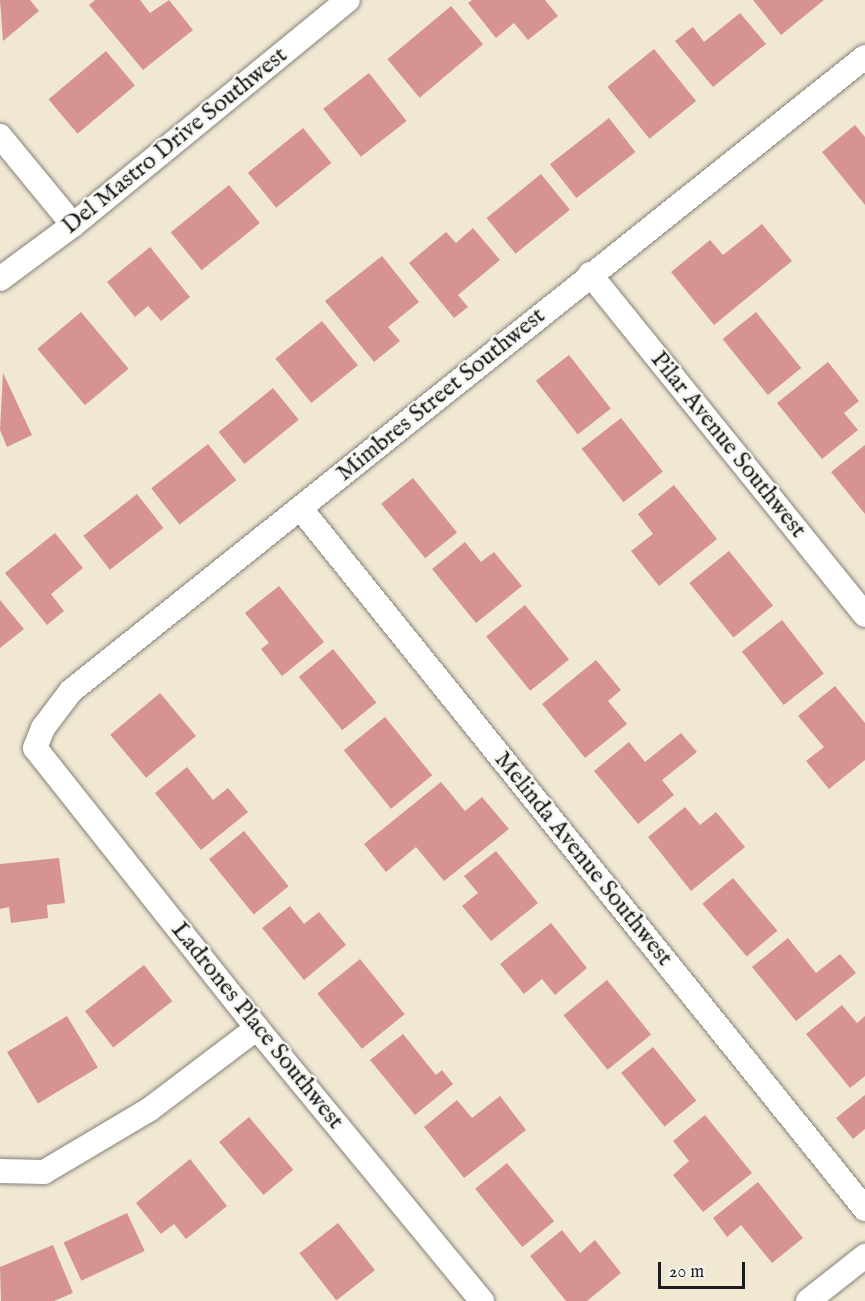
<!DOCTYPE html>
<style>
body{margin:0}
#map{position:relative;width:865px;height:1301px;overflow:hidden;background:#f1e8d4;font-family:"IM FELL English",serif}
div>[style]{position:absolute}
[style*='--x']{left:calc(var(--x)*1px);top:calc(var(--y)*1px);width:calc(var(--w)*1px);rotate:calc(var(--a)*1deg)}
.building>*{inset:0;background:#d69392;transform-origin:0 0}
.roads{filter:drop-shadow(0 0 2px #868278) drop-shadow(0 0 2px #868278)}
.minor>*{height:24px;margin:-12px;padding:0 12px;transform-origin:12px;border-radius:12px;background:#fff}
span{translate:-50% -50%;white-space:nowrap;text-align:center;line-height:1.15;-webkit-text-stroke:5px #f6f6f2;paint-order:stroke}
.street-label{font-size:24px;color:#1c1c1c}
.scale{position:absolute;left:658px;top:1262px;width:87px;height:27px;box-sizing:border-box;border:3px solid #1c1c1c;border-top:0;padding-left:8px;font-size:18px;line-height:21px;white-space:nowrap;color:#1c1c1c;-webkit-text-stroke:4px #f6f6f2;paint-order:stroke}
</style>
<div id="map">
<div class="building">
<div style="clip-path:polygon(0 0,30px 0,39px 11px,3px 41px)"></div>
<div style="clip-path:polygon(95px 0,140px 0,150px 13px,169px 0,193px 30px,143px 70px,89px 5px)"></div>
<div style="clip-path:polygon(472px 0,545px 0,558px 16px,528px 40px,514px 23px,496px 38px,468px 3px)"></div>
<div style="clip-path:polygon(753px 0,824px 0,781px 35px)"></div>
<div style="left:451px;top:6px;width:50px;height:83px;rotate:50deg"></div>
<div style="clip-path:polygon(740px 13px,766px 44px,713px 87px,675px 41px,693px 27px,704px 42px)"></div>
<div style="left:654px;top:49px;width:67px;height:60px;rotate:51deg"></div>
<div style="left:106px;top:51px;width:45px;height:75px;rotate:50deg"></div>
<div style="left:369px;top:73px;width:61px;height:58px;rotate:52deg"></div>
<div style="left:609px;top:118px;width:43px;height:75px;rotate:52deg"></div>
<div style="clip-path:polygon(855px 125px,865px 137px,865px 205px,822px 152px)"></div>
<div style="left:303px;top:128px;width:45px;height:71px;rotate:51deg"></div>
<div style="left:541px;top:174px;width:46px;height:70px;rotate:51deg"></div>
<div style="left:229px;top:185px;width:49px;height:75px;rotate:51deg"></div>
<div style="clip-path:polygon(762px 224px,792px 261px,714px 325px,671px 272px,710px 240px,723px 255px)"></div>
<div style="clip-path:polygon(473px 228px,500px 260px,458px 295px,468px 307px,454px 318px,409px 263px,446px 232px,456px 243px)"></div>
<div style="clip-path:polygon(150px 247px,190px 297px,161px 321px,148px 306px,135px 317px,107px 282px)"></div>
<div style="clip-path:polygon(382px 256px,419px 302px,388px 327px,400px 341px,374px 362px,325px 301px)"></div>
<div style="left:81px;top:312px;width:74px;height:57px;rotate:50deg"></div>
<div style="left:756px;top:312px;width:72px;height:43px;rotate:51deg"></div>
<div style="left:322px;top:321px;width:57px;height:60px;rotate:51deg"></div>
<div style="left:569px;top:355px;width:68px;height:42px;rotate:52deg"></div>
<div style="clip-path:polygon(828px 362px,859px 401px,844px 413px,858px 430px,822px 459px,777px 403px)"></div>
<div style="clip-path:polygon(3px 373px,32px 435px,7px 447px,0 430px)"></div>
<div style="left:273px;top:388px;width:41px;height:70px;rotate:51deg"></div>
<div style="left:621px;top:418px;width:68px;height:50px;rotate:52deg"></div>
<div style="left:208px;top:444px;width:46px;height:72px;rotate:52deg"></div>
<div style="clip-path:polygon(865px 445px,865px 514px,831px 472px)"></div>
<div style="left:413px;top:478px;width:70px;height:41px;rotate:51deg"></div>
<div style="clip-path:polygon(674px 485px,717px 539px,659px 586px,631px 551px,653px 534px,638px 514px)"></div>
<div style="left:137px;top:494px;width:43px;height:68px;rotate:52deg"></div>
<div style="clip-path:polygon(55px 533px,83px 568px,51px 594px,64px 611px,47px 625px,5px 573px)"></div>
<div style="clip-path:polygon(465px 542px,481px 562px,494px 552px,522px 586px,476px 623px,432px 569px)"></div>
<div style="left:729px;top:551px;width:70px;height:51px;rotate:51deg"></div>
<div style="clip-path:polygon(279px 586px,324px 642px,282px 676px,261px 649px,269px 643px,245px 613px)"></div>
<div style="clip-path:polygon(0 600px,24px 629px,0 648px)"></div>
<div style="left:525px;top:605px;width:70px;height:50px;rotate:51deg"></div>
<div style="left:782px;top:620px;width:68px;height:51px;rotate:52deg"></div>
<div style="left:333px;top:649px;width:69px;height:44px;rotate:51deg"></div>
<div style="clip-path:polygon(596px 660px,621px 690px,608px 701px,627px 724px,585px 758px,542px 704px)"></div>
<div style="clip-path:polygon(835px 686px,865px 723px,865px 760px,829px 789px,806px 761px,824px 747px,798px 716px)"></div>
<div style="left:160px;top:693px;width:56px;height:65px;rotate:50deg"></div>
<div style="left:385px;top:717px;width:75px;height:53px;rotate:51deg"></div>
<div style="clip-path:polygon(681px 733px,697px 752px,662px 780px,674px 795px,638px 824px,594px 771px,629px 742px,645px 762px)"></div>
<div style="clip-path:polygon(187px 767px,213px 800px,228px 788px,248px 812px,201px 850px,155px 793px)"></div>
<div style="clip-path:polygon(441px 782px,465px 811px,482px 797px,509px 829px,444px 881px,416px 847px,386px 872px,364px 844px)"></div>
<div style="clip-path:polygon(685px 807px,700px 825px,716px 812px,745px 847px,691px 891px,648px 837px)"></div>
<div style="left:244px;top:831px;width:71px;height:45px;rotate:51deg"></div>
<div style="clip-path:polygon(496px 851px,538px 903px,491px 941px,462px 906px,478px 893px,464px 876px)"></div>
<div style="clip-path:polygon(59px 858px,65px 903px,47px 905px,48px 918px,11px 923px,9px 907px,0 909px,0 864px)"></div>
<div style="left:733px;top:878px;width:69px;height:40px;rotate:50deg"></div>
<div style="clip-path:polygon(290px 906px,304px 924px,319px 912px,346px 945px,304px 980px,262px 928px)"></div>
<div style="clip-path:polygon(551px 923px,587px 968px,555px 995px,542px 979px,524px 994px,500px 964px)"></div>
<div style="clip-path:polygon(788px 938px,816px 973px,840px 954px,856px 973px,796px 1021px,752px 967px)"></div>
<div style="left:360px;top:959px;width:71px;height:55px;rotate:51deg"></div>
<div style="left:144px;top:965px;width:46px;height:75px;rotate:52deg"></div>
<div style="left:607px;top:980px;width:70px;height:56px;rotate:51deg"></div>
<div style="clip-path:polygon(842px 1005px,857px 1023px,865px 1016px,865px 1076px,850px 1088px,806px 1034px)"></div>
<div style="left:67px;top:1016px;width:60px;height:70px;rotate:59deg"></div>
<div style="clip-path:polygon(403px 1034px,436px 1075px,442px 1070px,453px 1084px,415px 1115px,370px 1060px)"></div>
<div style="left:653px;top:1047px;width:69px;height:41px;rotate:51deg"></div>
<div style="clip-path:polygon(865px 1095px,865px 1129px,853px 1139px,836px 1118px)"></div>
<div style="clip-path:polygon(500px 1096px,526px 1130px,464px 1178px,424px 1127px,457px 1100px,472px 1118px)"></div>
<div style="clip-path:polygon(705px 1115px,752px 1173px,703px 1212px,673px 1175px,689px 1161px,673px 1141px)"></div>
<div style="left:249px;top:1117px;width:69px;height:39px;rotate:50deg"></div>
<div style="clip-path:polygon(190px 1159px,227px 1206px,186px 1239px,174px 1224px,161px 1234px,136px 1203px)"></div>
<div style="left:507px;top:1163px;width:75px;height:41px;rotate:51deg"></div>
<div style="clip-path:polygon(758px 1182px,803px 1238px,772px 1263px,741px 1225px,727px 1237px,713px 1218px)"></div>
<div style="left:127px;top:1213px;width:42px;height:70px;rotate:65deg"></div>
<div style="left:338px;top:1223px;width:60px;height:49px;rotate:52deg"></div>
<div style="clip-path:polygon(562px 1230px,580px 1253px,595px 1240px,621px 1273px,587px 1301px,566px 1301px,530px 1256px)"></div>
<div style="clip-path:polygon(53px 1245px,73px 1293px,54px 1301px,1px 1301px,0 1267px)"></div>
</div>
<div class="roads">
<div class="minor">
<div style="--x:0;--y:136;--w:115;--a:50.6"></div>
<div style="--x:590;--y:274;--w:438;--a:51.1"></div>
<div style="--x:0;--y:279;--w:91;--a:-36.5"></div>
<div style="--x:73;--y:225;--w:355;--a:-39.3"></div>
<div style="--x:301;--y:509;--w:899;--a:51.14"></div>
<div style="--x:0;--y:1171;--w:44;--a:1.3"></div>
<div style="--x:44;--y:1172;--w:123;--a:-30.7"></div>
<div style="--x:150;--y:1109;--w:134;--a:-37.1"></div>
<div style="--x:482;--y:1301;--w:354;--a:-129.5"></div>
<div style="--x:257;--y:1028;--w:357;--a:-128.4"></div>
<div style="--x:35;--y:748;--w:22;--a:-68"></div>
<div style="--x:43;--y:728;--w:46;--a:-52.9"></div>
<div style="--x:71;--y:691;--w:1016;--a:-38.61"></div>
<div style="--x:808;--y:1301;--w:73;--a:-38.3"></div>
</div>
</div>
<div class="street-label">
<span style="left:175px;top:141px;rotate:-39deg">Del Mastro Drive Southwest</span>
<span style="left:441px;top:395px;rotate:-39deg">Mimbres Street Southwest</span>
<span style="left:728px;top:445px;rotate:51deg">Pilar Avenue Southwest</span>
<span style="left:583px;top:859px;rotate:51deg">Melinda Avenue Southwest</span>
<span style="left:257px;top:1026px;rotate:51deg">Ladrones Place Southwest</span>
</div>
<div class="scale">20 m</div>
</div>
